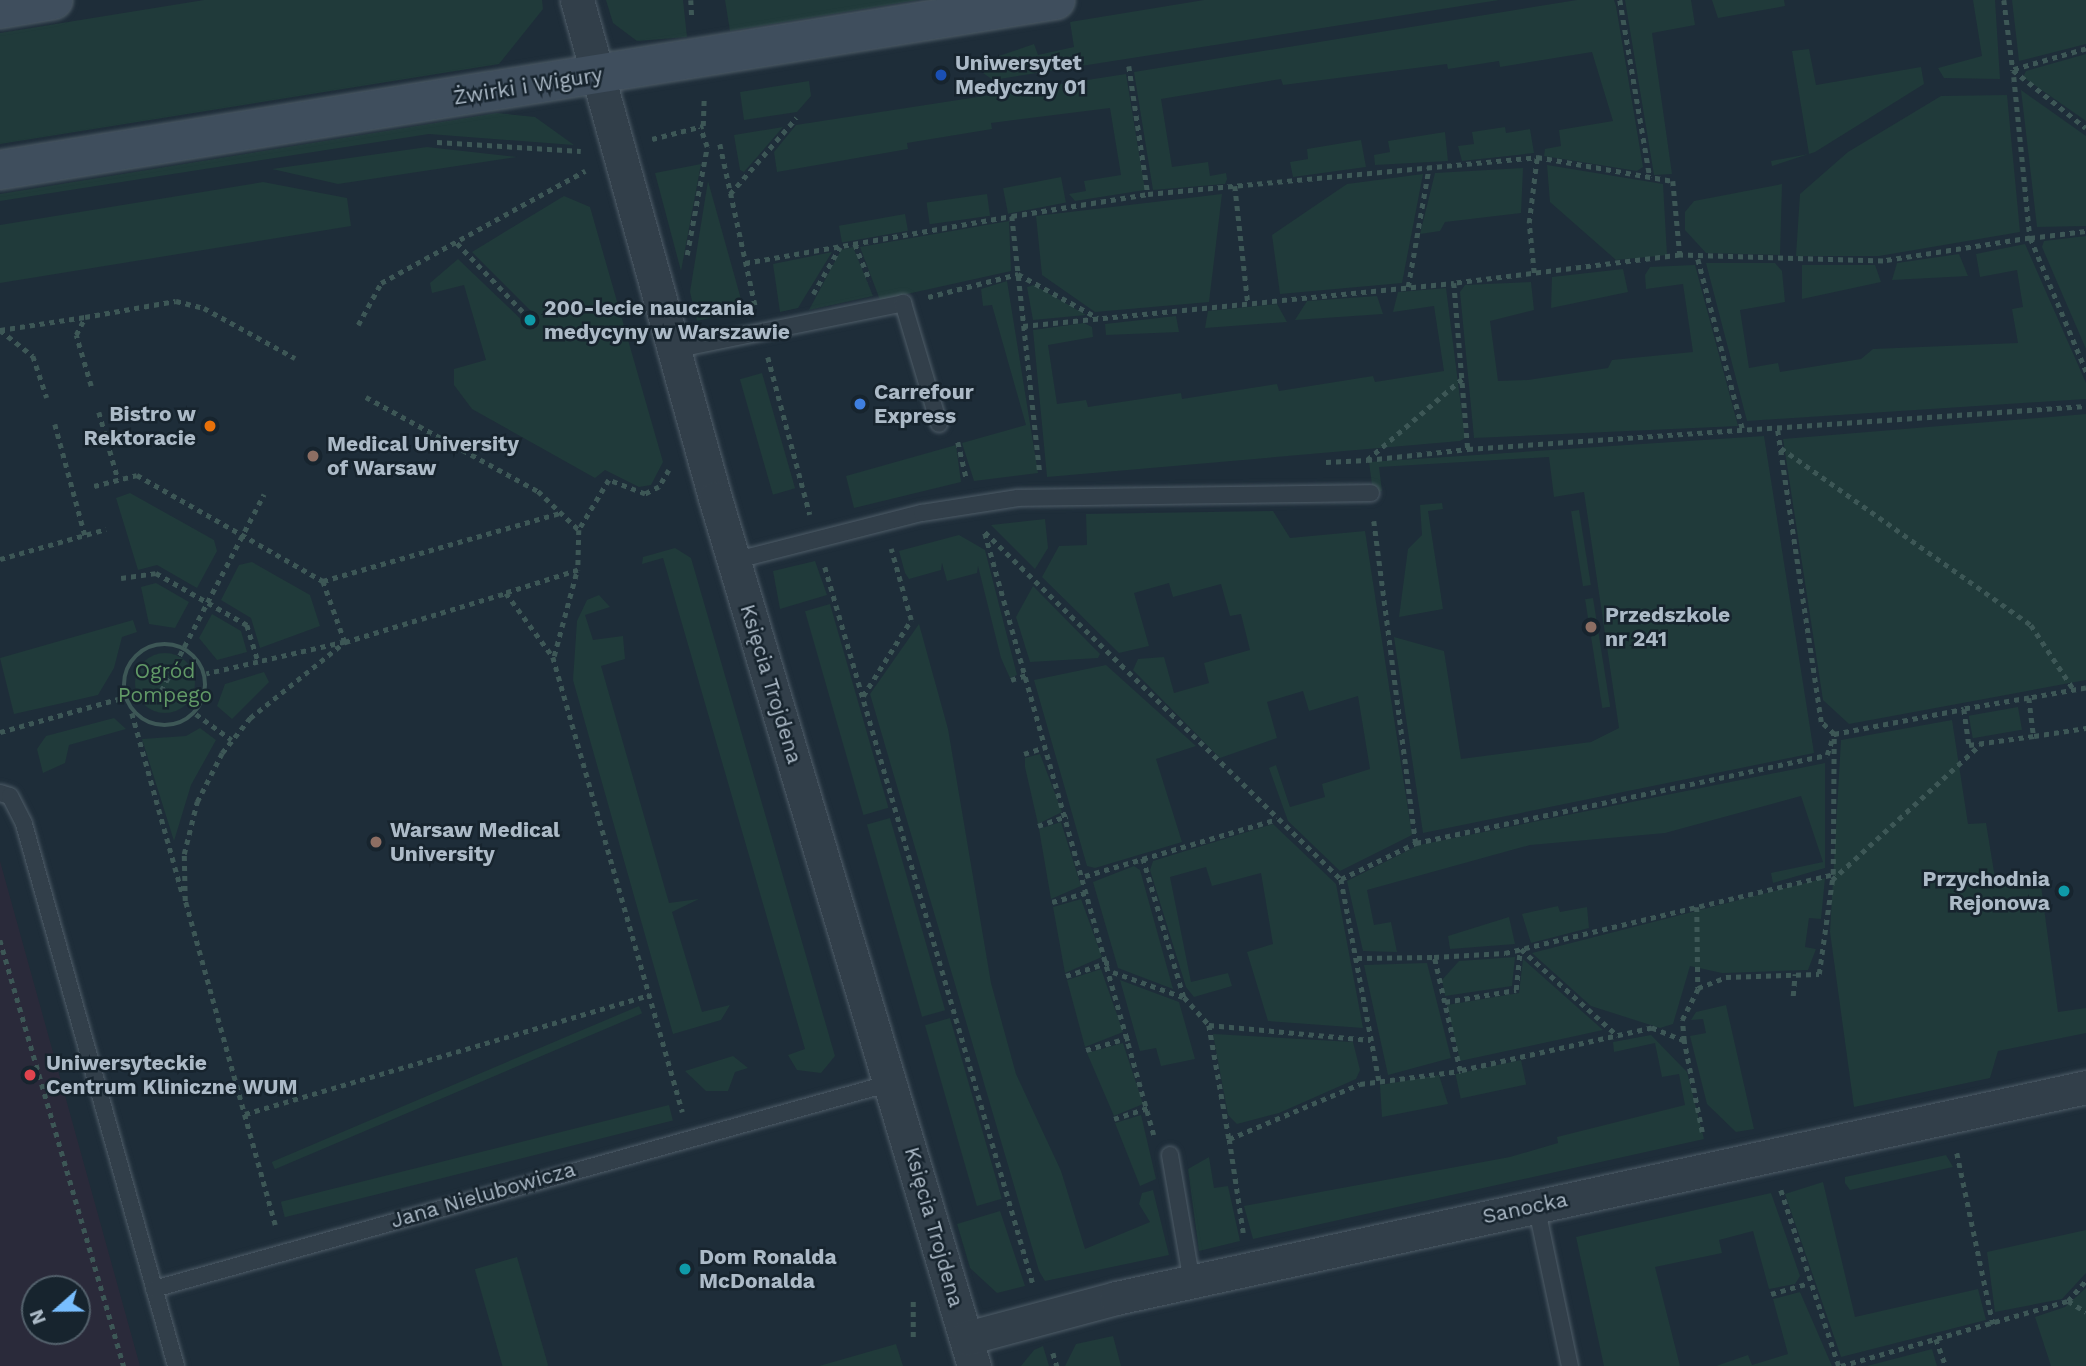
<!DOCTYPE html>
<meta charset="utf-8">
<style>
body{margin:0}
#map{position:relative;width:2086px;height:1366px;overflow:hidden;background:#1e2d39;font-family:"Work Sans",sans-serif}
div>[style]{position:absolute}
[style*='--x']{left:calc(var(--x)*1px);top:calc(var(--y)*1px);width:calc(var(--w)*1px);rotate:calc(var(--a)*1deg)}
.medical>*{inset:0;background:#2a2a3a}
.green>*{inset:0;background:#203a3a;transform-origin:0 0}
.round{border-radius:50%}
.path>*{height:4.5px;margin-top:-2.25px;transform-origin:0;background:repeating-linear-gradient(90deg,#3d5756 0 5px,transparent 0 10px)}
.path>.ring{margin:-2.25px;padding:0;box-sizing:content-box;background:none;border:4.5px solid #3d5756;border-radius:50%}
.roads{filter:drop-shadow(0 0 2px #4f5d68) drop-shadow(0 0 2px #4f5d68)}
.service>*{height:16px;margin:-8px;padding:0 8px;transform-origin:8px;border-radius:8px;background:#323f4a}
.minor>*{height:33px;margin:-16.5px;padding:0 16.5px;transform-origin:16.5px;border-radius:16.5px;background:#323f4a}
.secondary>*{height:38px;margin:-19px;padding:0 19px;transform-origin:19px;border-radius:19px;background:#3f4e5d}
.dots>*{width:19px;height:19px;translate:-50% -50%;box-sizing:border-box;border:4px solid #17242e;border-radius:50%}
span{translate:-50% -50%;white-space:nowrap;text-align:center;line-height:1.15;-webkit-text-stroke:5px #17242e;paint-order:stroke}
.poi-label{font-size:21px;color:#acbac7;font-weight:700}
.left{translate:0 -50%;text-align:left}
.right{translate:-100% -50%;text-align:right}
.street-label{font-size:21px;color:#acbac7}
.park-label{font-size:21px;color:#619966}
.north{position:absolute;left:21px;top:1275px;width:70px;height:70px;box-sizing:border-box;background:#17242e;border:2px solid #53606b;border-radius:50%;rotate:249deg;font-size:19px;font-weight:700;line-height:28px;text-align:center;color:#acbac7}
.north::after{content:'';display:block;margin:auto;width:24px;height:32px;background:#78beff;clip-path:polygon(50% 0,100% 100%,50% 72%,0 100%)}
</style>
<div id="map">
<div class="medical">
<div style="clip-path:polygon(evenodd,0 861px,140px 1366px,0 1366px,0 861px,35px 1289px,77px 1289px,77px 1331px,35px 1331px,35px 1289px)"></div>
</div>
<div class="green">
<div style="clip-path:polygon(204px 0,542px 0,543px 9px,499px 64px,0 144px,0 33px)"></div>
<div style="clip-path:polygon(606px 0,683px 0,687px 37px,637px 41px,613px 23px)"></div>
<div style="clip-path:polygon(725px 0,918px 0,730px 31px)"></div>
<div style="clip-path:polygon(1204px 0,1499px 0,993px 80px,983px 73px,996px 57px,1034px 44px,1038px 55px,1074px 47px,1070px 22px)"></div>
<div style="clip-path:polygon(1577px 0,1614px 0,1616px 6px,1643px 167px,1637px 171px,1544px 156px,1545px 149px,1561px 146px,1559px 130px,1613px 121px,1592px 52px,1500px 67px,1499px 61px,1448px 69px,1447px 64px,1283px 85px,1281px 79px,1161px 99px,1172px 167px,1208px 162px,1210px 176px,1226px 173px,1227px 179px,1225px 184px,1153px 190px,1134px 72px)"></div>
<div style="clip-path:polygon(1625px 0,1691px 0,1695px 25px,1652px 33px,1672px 174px,1654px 175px)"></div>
<div style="clip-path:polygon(1712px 0,1784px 0,1785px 6px,1718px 18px)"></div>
<div style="clip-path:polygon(1973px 0,1995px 0,2000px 79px,1944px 78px,1938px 68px,1982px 56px)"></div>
<div style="clip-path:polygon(2012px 0,2086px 0,2086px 44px,2019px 61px)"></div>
<div style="clip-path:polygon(1809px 49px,1816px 85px,1921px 67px,1924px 84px,1815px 152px,1772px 166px,1771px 161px,1809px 154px,1792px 51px)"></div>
<div style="clip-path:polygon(2086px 54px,2086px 121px,2023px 77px,2026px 71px)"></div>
<div style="clip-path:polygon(1126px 74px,1145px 190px,1075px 201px,1069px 194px,1086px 191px,1084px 181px,1121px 175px,1110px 108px,991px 123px,992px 129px,907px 143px,908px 149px,777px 172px,774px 152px,796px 125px)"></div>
<div style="clip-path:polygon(809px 81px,811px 96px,797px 112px,744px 120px,740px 92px)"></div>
<div style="clip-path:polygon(2021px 90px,2086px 136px,2086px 226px,2037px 227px)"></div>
<div style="clip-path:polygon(2007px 95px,2020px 232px,1879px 256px,1796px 256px,1800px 194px,1848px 152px,1941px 96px)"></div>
<div style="clip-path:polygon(497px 113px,535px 117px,574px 145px,429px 134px,0 201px,0 194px)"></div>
<div style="clip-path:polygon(783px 127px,744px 172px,740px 170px,734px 135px)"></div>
<div style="clip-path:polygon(1505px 127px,1506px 133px,1530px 129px,1534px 153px,1462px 161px,1458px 146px,1474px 144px,1472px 132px)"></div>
<div style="clip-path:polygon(1445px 132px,1448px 161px,1375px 165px,1374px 155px,1390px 152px,1388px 141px)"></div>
<div style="clip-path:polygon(1361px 140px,1366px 167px,1293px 177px,1290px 162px,1308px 159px,1307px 149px)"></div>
<div style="clip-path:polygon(427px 147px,517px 157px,338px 184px,272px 169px)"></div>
<div style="clip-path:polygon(701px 164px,681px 271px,655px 173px)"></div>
<div style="clip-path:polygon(1547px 165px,1663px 184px,1667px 255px,1616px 260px,1550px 202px)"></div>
<div style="clip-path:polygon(1523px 168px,1521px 213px,1445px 222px,1440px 231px,1420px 234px,1435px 173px)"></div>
<div style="clip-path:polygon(1423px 174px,1402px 283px,1280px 294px,1272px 235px,1347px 184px)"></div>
<div style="left:1061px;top:177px;width:26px;height:59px;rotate:79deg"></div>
<div style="clip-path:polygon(708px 181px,744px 310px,697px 321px,690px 292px)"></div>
<div style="clip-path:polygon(263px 182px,347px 198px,351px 226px,0 283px,0 225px)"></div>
<div style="clip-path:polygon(1782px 184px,1780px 255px,1706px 253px,1685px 230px,1685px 212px,1694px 201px)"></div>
<div style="left:987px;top:194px;width:22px;height:61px;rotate:82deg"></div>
<div style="clip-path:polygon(1222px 194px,1209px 302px,1095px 312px,1042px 275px,1036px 216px)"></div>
<div style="clip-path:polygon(564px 196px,590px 207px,663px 462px,651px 485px,639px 487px,605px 470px,595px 478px,472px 409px,454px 385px,454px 369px,486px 360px,464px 285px,432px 293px,430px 283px,458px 259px,528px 326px,535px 315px,472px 252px)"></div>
<div style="left:905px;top:214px;width:17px;height:67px;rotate:80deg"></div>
<div style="clip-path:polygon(1009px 221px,1011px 271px,880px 300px,860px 247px)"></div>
<div style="clip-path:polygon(2086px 236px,2086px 349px,2042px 247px,2044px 241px)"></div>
<div style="clip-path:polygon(2025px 244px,2086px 383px,2086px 399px,1747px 421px,1706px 263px,1775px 263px,1782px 271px,1785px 302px,1740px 310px,1749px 368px,1778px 363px,1780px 372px,1861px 359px,1873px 349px,2018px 343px,2012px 309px,2023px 307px,2017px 270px,1980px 277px,1976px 254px)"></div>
<div style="clip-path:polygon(853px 247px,873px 296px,809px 310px,841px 250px)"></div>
<div style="clip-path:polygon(832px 252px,798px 308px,780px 312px,773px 264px)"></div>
<div style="clip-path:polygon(1959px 254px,1968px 276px,1892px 280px,1897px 263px)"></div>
<div style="clip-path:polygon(1695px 265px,1738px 426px,1474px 438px,1460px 292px,1465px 285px,1531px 282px,1534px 310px,1490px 321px,1498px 381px,1528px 380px,1608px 368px,1612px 360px,1693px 352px,1683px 284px,1646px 289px,1645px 275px,1650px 267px)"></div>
<div style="clip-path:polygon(1802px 265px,1875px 265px,1881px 282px,1802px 299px)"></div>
<div style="clip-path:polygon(1623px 269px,1628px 292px,1551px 308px,1552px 277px)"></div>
<div style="clip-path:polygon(1007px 281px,1038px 473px,974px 481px,962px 443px,1026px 425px,992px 305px,983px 306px,981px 289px)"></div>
<div style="clip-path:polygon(1034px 285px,1086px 315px,1033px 320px,1027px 287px)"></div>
<div style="clip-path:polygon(1446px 288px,1465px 438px,1460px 441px,1047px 477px,1033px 330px,1084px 323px,1092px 327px,1093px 337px,1048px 345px,1057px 404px,1086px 400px,1088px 407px,1181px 393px,1182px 399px,1277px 384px,1279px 391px,1373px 376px,1375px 382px,1444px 371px,1434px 306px,1393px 312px,1398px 292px)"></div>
<div style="clip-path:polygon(1377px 296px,1383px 314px,1295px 320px,1307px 301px)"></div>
<div style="clip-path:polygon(1277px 304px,1287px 322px,1205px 328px,1208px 311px)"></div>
<div style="clip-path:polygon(1176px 316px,1179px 332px,1106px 335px,1105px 324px)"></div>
<div style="left:762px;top:373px;width:120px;height:23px;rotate:74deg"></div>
<div style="clip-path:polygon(2086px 414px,2086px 680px,1849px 724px,1823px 700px,1783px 439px)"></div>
<div style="clip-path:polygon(1764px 436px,1814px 753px,1423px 833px,1394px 637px,1444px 651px,1461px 759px,1591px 742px,1619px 728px,1584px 492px,1554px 497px,1549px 457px,1379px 467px,1382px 491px,1373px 492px,1369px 462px)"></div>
<div style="clip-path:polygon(956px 445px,961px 482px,854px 508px,846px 476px)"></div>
<div style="clip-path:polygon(130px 493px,214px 540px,217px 551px,197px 588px,157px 565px,138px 570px,116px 498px)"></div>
<div style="clip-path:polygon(1442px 503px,1443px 509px,1428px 511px,1443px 609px,1399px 617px,1408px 549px,1422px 535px,1420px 505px)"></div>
<div style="left:1579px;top:510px;width:76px;height:8px;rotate:81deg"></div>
<div style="clip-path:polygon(1273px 511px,1290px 538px,1365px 531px,1412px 835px,1340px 871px,1288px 821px,1269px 768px,1276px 765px,1290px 807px,1325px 797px,1322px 784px,1370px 769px,1358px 696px,1309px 711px,1303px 691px,1267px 702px,1277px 738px,1220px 758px,1133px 670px,1138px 659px,1164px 657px,1174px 693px,1209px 683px,1204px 663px,1250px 650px,1241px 614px,1230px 616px,1221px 584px,1173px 597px,1169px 583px,1134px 593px,1149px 646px,1119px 653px,1042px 577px,1059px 546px,1087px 545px,1086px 514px)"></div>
<div style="clip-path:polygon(1045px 519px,1048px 548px,1035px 569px,991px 525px)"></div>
<div style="clip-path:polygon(959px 535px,985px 550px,1017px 675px,1010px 678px,1001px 658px,978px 566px,977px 573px,947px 581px,942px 563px,941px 570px,909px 579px,905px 573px,899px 551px)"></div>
<div style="clip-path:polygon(675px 548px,691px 558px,835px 1056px,821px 1073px,797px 1070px,788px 1055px,805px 1049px,663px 558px,642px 564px,643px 557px)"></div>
<div style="clip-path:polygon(815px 561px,827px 595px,780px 609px,773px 571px)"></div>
<div style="clip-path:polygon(252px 562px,310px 595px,320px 626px,260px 648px,251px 618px,221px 600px,239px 565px)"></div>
<div style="clip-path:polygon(156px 583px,189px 602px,175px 628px,149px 624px,141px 587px)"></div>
<div style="clip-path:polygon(1033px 586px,1100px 654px,1098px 658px,1030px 662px,1016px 617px)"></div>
<div style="clip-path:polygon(599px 595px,610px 607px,585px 615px,593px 640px,623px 636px,625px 659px,601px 666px,669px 903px,699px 899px,672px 912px,702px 1012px,730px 1005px,721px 1020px,673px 1034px,573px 680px,577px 621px,587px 600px)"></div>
<div style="left:1593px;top:598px;width:110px;height:8px;rotate:81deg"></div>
<div style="left:830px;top:604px;width:212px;height:26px;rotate:74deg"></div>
<div style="clip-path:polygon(212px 614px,241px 631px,247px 652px,217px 660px,199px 638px)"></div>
<div style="clip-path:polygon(133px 620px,137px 632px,122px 637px,114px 668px,98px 695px,14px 714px,0 658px)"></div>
<div style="clip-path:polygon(919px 624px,948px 729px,991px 983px,1016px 1074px,1061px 1171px,1085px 1249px,1150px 1222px,1139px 1204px,1142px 1193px,1153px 1190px,1169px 1255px,1045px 1281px,1039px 1271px,870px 694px)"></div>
<div class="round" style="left:135px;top:653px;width:60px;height:60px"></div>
<div style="clip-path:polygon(1106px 665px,1196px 746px,1156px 759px,1182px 842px,1095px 868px,1087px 866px,1034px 680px)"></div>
<div style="clip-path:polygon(264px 672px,269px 682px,232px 719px,217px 706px,225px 684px)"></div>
<div style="left:2018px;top:707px;width:23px;height:50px;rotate:80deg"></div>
<div style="clip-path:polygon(114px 718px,126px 729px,69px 745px,65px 763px,43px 773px,37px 749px,46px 736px)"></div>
<div style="clip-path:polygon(1952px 720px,1968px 824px,1986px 823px,1995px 878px,2039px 871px,2058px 1012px,2086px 1008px,2086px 1033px,1998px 1051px,1990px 1078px,1854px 1107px,1830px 932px,1841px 740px)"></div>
<div style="clip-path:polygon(200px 728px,216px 740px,191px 785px,174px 841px,142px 739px,186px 736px)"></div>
<div style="clip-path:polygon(1040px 754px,1062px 812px,1038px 824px,1025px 767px,1025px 758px)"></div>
<div style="clip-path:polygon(1825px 763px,1825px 868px,1773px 883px,1771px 873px,1823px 862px,1801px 796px,1665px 833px,1530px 845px,1367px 890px,1374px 925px,1391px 922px,1397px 952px,1363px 951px,1347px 881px,1419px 845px)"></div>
<div style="left:890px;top:818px;width:200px;height:24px;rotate:74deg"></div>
<div style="clip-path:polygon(1061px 822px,1081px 886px,1051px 899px,1039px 829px)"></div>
<div style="clip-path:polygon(1273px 824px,1336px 884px,1363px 1028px,1268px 1021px,1247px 952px,1273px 944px,1261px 873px,1212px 886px,1206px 867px,1170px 877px,1191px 982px,1228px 973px,1232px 986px,1194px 997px,1186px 987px,1150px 870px,1153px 861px)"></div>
<div style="clip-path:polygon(1134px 866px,1140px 870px,1173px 989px,1118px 968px,1093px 882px)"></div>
<div style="clip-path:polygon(1825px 878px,1821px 919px,1809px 918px,1805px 947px,1816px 949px,1808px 970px,1722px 973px,1690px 966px,1673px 1024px,1660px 1028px,1591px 1006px,1532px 953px)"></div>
<div style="clip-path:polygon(1081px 899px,1102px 957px,1065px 973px,1053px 907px)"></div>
<div style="clip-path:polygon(1558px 906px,1560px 912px,1587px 907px,1589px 928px,1531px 943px,1522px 914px)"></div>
<div style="clip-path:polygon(1509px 917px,1515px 944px,1450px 949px,1448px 936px)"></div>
<div style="clip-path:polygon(1515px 957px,1512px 986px,1445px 996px,1442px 980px,1459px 961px)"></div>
<div style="clip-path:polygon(1523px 959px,1603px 1030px,1460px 1061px,1447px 1005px,1519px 993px)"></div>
<div style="clip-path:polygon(1427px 963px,1451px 1058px,1388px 1075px,1364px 965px)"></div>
<div style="clip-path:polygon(1101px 969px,1123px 1032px,1085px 1047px,1067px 980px)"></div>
<div style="clip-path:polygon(1120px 980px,1179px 1002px,1195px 1059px,1161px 1066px,1156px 1048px,1140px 1051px)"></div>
<div style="clip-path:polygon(1726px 1005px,1754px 1129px,1736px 1132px,1707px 1104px,1690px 1036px,1706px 1033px,1703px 1019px,1691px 1020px,1696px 1012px)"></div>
<div style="left:639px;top:1006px;width:8px;height:399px;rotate:67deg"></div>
<div style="left:950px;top:1018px;width:188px;height:26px;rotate:74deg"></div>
<div style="clip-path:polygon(1213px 1034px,1353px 1042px,1360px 1070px,1356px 1079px,1279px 1113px,1237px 1124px,1228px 1115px)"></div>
<div style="clip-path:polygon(1651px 1035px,1687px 1072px,1704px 1139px,1253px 1239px,1244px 1206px,1510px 1157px,1558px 1143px,1557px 1137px,1685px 1105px,1679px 1074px,1662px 1077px,1655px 1043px,1614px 1052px,1613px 1042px)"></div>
<div style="clip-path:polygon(1123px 1043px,1143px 1104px,1114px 1116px,1087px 1053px)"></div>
<div style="clip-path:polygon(733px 1056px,748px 1068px,735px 1072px,728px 1091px,706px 1091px,685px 1071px)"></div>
<div style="left:1521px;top:1060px;width:25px;height:67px;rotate:78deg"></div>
<div style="clip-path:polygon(1439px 1075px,1448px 1104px,1382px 1117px,1380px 1085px)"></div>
<div style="left:669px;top:1105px;width:16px;height:400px;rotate:76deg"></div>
<div style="clip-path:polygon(1141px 1115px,1156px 1179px,1140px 1186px,1115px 1123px)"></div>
<div style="clip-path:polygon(1946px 1155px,1953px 1167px,1850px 1190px,1845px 1183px,1845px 1177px)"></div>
<div style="clip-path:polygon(1209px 1157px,1214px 1188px,1228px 1186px,1240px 1241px,1199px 1251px,1188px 1169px)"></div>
<div style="clip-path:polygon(1823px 1182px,1855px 1317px,1978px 1289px,1986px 1320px,1841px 1357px,1785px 1194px)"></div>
<div style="clip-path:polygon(1771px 1193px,1800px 1276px,1795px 1284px,1769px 1289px,1753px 1231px,1719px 1240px,1722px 1253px,1655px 1267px,1680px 1366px,1604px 1366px,1576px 1237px)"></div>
<div style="clip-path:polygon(1000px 1211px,1025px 1286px,997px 1293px,970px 1268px,957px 1224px)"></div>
<div style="clip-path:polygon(2086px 1230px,2086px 1273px,2062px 1299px,1995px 1312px,1987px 1252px)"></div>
<div style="left:517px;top:1257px;width:113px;height:44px;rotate:74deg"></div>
<div style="clip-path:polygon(2086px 1288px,2086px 1366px,2051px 1366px,2035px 1317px,2065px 1307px)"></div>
<div style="clip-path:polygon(1800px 1292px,1832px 1366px,1716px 1366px,1748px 1355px,1752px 1365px,1788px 1354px,1773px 1299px)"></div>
<div style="clip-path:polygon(1113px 1336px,1121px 1366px,1065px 1366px,1076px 1344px)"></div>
<div style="clip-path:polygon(896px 1344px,903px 1366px,819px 1366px)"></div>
<div style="clip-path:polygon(1043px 1346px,1049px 1366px,1021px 1366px,1034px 1350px)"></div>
<div style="clip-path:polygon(1932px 1349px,1937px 1366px,1867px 1366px)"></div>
</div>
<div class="path">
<div style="--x:691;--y:0;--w:19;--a:87"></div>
<div style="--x:1620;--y:0;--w:180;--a:80.4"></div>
<div style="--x:2004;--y:0;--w:71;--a:82.7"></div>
<div style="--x:2086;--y:49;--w:76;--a:164"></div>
<div style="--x:2013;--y:70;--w:93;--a:38.5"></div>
<div style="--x:1129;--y:66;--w:129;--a:81.6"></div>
<div style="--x:2014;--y:77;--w:162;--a:84.3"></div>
<div style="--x:2030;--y:238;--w:56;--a:-7.1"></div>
<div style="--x:652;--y:139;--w:53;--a:-14.3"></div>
<div style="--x:703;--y:126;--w:29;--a:-88"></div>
<div style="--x:437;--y:142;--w:144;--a:3.6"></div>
<div style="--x:720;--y:144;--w:165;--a:77.7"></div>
<div style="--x:1235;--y:186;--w:118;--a:83.7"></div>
<div style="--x:730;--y:194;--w:101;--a:-49"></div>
<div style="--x:1012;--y:216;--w:138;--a:-9.2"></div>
<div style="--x:1148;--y:194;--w:391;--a:-5.4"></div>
<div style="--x:1537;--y:157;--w:138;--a:10"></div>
<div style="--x:1673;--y:181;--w:74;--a:84.6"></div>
<div style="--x:457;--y:243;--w:101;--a:46.2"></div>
<div style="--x:855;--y:244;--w:40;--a:68"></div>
<div style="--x:687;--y:255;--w:110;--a:-79.5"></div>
<div style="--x:707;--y:147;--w:21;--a:-109"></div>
<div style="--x:1698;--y:259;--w:177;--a:75.3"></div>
<div style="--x:745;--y:263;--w:271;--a:-10"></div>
<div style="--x:1012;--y:216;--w:258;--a:83.8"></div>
<div style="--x:1534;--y:273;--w:50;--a:-95.7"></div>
<div style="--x:1529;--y:223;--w:66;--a:-83.1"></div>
<div style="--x:1408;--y:287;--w:122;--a:-80.1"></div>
<div style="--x:813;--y:294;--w:54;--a:-60.1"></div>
<div style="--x:928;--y:297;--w:93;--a:-14.3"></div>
<div style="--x:1018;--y:274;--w:91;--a:28.8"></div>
<div style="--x:358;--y:325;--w:48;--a:-61.3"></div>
<div style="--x:381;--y:283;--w:233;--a:-28.8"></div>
<div style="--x:1023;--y:326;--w:433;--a:-5.7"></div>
<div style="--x:0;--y:330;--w:42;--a:38.2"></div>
<div style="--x:33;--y:356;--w:44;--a:71.6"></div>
<div style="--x:0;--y:330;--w:86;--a:-8.7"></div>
<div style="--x:768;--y:357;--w:163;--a:75.1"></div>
<div style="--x:2086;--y:372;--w:145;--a:-112.7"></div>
<div style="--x:2030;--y:238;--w:149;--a:171.1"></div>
<div style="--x:1883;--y:261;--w:203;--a:-178.3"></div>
<div style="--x:1680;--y:255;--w:228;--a:172.9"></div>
<div style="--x:1454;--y:283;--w:167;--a:85.2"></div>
<div style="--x:1468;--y:449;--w:619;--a:-3.98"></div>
<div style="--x:91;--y:386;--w:53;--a:-106.4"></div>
<div style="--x:76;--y:335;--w:20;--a:-63"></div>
<div style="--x:85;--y:317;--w:92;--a:-10"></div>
<div style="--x:176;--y:301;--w:29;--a:14"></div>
<div style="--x:204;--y:308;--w:104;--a:28.8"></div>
<div style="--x:366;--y:397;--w:196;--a:28.7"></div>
<div style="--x:538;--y:491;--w:57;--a:43.6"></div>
<div style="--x:99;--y:412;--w:70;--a:74.2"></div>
<div style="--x:55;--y:424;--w:115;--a:74.9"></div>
<div style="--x:958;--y:442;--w:37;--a:77"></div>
<div style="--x:1781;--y:448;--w:306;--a:35.3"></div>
<div style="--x:2031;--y:625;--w:78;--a:56.5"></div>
<div style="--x:1367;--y:460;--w:102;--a:-6.2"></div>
<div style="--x:1326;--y:462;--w:41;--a:-2.8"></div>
<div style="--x:1367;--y:460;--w:125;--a:-40.5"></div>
<div style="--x:669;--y:470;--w:20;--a:120"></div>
<div style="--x:659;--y:487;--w:16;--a:153"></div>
<div style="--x:645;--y:494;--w:39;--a:-159"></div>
<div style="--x:609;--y:480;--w:58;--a:121"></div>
<div style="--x:579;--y:530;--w:40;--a:91.4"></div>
<div style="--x:578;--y:570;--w:76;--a:162.3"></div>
<div style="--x:506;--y:593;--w:79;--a:53.7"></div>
<div style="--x:553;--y:657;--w:473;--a:74.1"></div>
<div style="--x:94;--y:486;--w:44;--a:-14.3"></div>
<div style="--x:137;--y:475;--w:214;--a:29.7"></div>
<div style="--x:323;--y:581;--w:65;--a:70.2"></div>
<div style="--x:345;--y:642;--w:89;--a:167.1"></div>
<div style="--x:1374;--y:521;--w:325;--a:82.6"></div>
<div style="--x:985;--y:532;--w:497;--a:44.3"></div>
<div style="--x:1341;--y:879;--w:83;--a:-25.6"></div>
<div style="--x:1416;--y:843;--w:420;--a:-12.1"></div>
<div style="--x:1827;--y:755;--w:22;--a:-72"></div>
<div style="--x:1834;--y:734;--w:132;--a:-10.9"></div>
<div style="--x:985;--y:533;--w:625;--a:74.32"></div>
<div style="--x:0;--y:559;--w:110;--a:-15.8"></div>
<div style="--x:825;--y:567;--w:747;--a:73.82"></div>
<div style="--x:121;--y:578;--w:35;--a:-8"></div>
<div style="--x:156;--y:573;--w:105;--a:29.7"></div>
<div style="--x:247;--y:625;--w:39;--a:73"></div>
<div style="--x:258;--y:662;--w:53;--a:167"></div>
<div style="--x:323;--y:581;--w:247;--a:-16"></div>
<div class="ring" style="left:124px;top:644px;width:77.5px;height:77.5px"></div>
<div style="--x:554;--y:656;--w:89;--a:-75"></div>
<div style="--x:1011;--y:680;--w:16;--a:-18"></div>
<div style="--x:2086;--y:688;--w:58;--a:170"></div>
<div style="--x:2029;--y:698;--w:38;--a:83"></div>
<div style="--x:2034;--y:736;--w:53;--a:-8.7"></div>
<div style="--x:161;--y:691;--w:222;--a:-62.4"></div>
<div style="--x:863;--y:696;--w:90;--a:-57.7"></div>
<div style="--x:911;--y:620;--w:74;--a:-105.7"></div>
<div style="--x:2029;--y:698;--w:66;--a:170.4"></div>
<div style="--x:1964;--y:709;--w:36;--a:82"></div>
<div style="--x:1969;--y:745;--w:66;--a:-7.9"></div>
<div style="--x:132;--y:713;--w:190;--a:74.4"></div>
<div style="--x:196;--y:714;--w:44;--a:35.8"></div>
<div style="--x:0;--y:732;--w:130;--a:-15.6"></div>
<div style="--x:1024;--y:754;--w:23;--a:-18"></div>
<div style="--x:1038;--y:826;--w:31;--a:-19"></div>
<div style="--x:1143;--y:858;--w:145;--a:73.6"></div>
<div style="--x:1184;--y:997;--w:38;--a:48"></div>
<div style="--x:1209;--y:1025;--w:162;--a:5.3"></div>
<div style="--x:1085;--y:876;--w:200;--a:-16.5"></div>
<div style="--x:1341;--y:879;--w:205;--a:79.3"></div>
<div style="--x:1832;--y:880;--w:202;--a:-42.4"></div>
<div style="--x:1052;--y:902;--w:38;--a:-15"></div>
<div style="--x:1697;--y:907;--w:81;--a:89.3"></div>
<div style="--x:0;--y:940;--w:444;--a:73.8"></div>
<div style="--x:1521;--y:949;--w:130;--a:41.9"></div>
<div style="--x:1357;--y:958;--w:77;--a:-0.7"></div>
<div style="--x:1113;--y:972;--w:74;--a:19.7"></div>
<div style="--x:1066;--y:976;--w:46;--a:-17.7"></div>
<div style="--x:1793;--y:996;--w:22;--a:-85"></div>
<div style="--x:1445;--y:1002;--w:72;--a:-9.6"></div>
<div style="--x:1516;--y:990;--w:40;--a:-84.3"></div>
<div style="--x:1209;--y:1025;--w:116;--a:80"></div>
<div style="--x:1684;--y:1041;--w:21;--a:-95"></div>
<div style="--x:1682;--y:1020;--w:36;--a:-63"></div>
<div style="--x:1698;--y:988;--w:30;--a:-21"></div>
<div style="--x:1726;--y:977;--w:93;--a:-1.8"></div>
<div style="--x:1819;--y:974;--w:101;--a:-82"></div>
<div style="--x:1833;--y:874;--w:140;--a:-89.6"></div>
<div style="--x:1834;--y:734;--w:18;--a:-137"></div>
<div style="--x:1821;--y:722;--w:297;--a:-98.5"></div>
<div style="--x:1086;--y:1050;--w:47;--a:-16.1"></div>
<div style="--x:245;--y:1114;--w:422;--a:-16.4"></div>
<div style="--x:1114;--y:1119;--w:38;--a:-18"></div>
<div style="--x:1702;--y:1132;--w:93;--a:-101.2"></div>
<div style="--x:1684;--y:1041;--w:35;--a:-158"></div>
<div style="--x:1652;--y:1028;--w:197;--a:167.4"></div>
<div style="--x:1460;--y:1071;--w:117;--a:-102.8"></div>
<div style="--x:1434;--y:957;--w:71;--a:-3.2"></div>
<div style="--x:1505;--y:953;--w:337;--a:-13.5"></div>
<div style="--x:1957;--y:1153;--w:175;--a:78.1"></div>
<div style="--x:1781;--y:1190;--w:185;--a:71.8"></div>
<div style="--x:275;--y:1225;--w:336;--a:-105.5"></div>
<div style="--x:185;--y:901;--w:47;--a:-91.2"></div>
<div style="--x:184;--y:854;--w:54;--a:-76"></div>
<div style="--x:197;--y:802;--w:55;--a:-63"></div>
<div style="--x:222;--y:753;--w:45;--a:-51.3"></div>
<div style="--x:250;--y:718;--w:122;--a:-38.7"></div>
<div style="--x:345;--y:642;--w:168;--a:-16.9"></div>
<div style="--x:1243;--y:1233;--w:95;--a:-98.5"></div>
<div style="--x:1229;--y:1139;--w:142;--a:-22.8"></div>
<div style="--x:1360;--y:1084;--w:101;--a:-7.4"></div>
<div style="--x:1771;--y:1294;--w:37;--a:-16"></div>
<div style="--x:2068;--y:1301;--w:28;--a:-49"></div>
<div style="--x:913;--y:1337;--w:36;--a:-90"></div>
<div style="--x:1936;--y:1339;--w:29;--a:70"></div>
<div style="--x:1053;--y:1353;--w:14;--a:73"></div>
<div style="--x:1841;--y:1366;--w:236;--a:-16"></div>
<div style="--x:2068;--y:1301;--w:21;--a:31"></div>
</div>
<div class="roads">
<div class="service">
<div style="--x:673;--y:350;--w:235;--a:-11.5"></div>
<div style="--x:903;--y:303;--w:126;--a:73.4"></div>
<div style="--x:733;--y:561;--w:195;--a:-14.3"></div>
<div style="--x:922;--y:513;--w:97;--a:-8.9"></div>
<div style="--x:1018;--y:498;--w:353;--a:-0.8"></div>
<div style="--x:0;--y:793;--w:10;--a:17"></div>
<div style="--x:10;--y:796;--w:31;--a:63"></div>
<div style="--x:24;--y:824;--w:563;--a:74.33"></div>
<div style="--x:1170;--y:1155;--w:129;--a:80.2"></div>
<div style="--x:1536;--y:1205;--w:165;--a:78.1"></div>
<div style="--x:154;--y:1289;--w:765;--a:-15.62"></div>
</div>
<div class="minor">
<div style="--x:577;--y:0;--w:517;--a:74.51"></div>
<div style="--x:715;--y:498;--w:906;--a:73.39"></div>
<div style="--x:967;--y:1338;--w:154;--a:-15"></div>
<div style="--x:1116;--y:1298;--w:993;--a:-12.27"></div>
</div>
<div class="secondary">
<div style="--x:0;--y:9;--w:54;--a:-9.6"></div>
<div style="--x:0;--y:170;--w:1069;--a:-9.15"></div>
</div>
</div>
<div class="dots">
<div style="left:941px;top:75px;background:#1a4fb4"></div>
<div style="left:530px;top:320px;background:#0f9aa8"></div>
<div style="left:860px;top:404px;background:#3f7fe0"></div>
<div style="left:210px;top:426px;background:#e8710a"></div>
<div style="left:313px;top:456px;background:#8d6e63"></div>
<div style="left:1591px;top:627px;background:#8d6e63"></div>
<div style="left:376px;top:842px;background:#8d6e63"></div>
<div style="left:2064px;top:891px;background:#0f9aa8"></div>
<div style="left:30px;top:1075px;background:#e0444e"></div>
<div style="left:685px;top:1269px;background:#0f9aa8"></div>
</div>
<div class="poi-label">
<span class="left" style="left:955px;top:75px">Uniwersytet<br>Medyczny 01</span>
<span class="left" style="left:544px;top:320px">200-lecie nauczania<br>medycyny w Warszawie</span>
<span class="left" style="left:874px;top:404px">Carrefour<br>Express</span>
<span class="right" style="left:196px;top:426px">Bistro w<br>Rektoracie</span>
<span class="left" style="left:327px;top:456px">Medical University<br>of Warsaw</span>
<span class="left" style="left:1605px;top:627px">Przedszkole<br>nr 241</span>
<span class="left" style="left:390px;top:842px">Warsaw Medical<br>University</span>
<span class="right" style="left:2050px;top:891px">Przychodnia<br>Rejonowa</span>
<span class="left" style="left:46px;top:1075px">Uniwersyteckie<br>Centrum Kliniczne WUM</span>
<span class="left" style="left:699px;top:1269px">Dom Ronalda<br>McDonalda</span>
</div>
<div class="street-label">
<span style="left:528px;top:86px;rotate:-9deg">Żwirki i Wigury</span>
<span style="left:771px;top:684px;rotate:73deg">Księcia Trojdena</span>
<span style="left:483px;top:1195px;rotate:-16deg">Jana Nielubowicza</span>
<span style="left:1525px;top:1208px;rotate:-12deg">Sanocka</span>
<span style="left:934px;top:1227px;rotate:74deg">Księcia Trojdena</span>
</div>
<div class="park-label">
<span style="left:165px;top:683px">Ogród<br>Pompego</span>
</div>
<div class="north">N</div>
</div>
